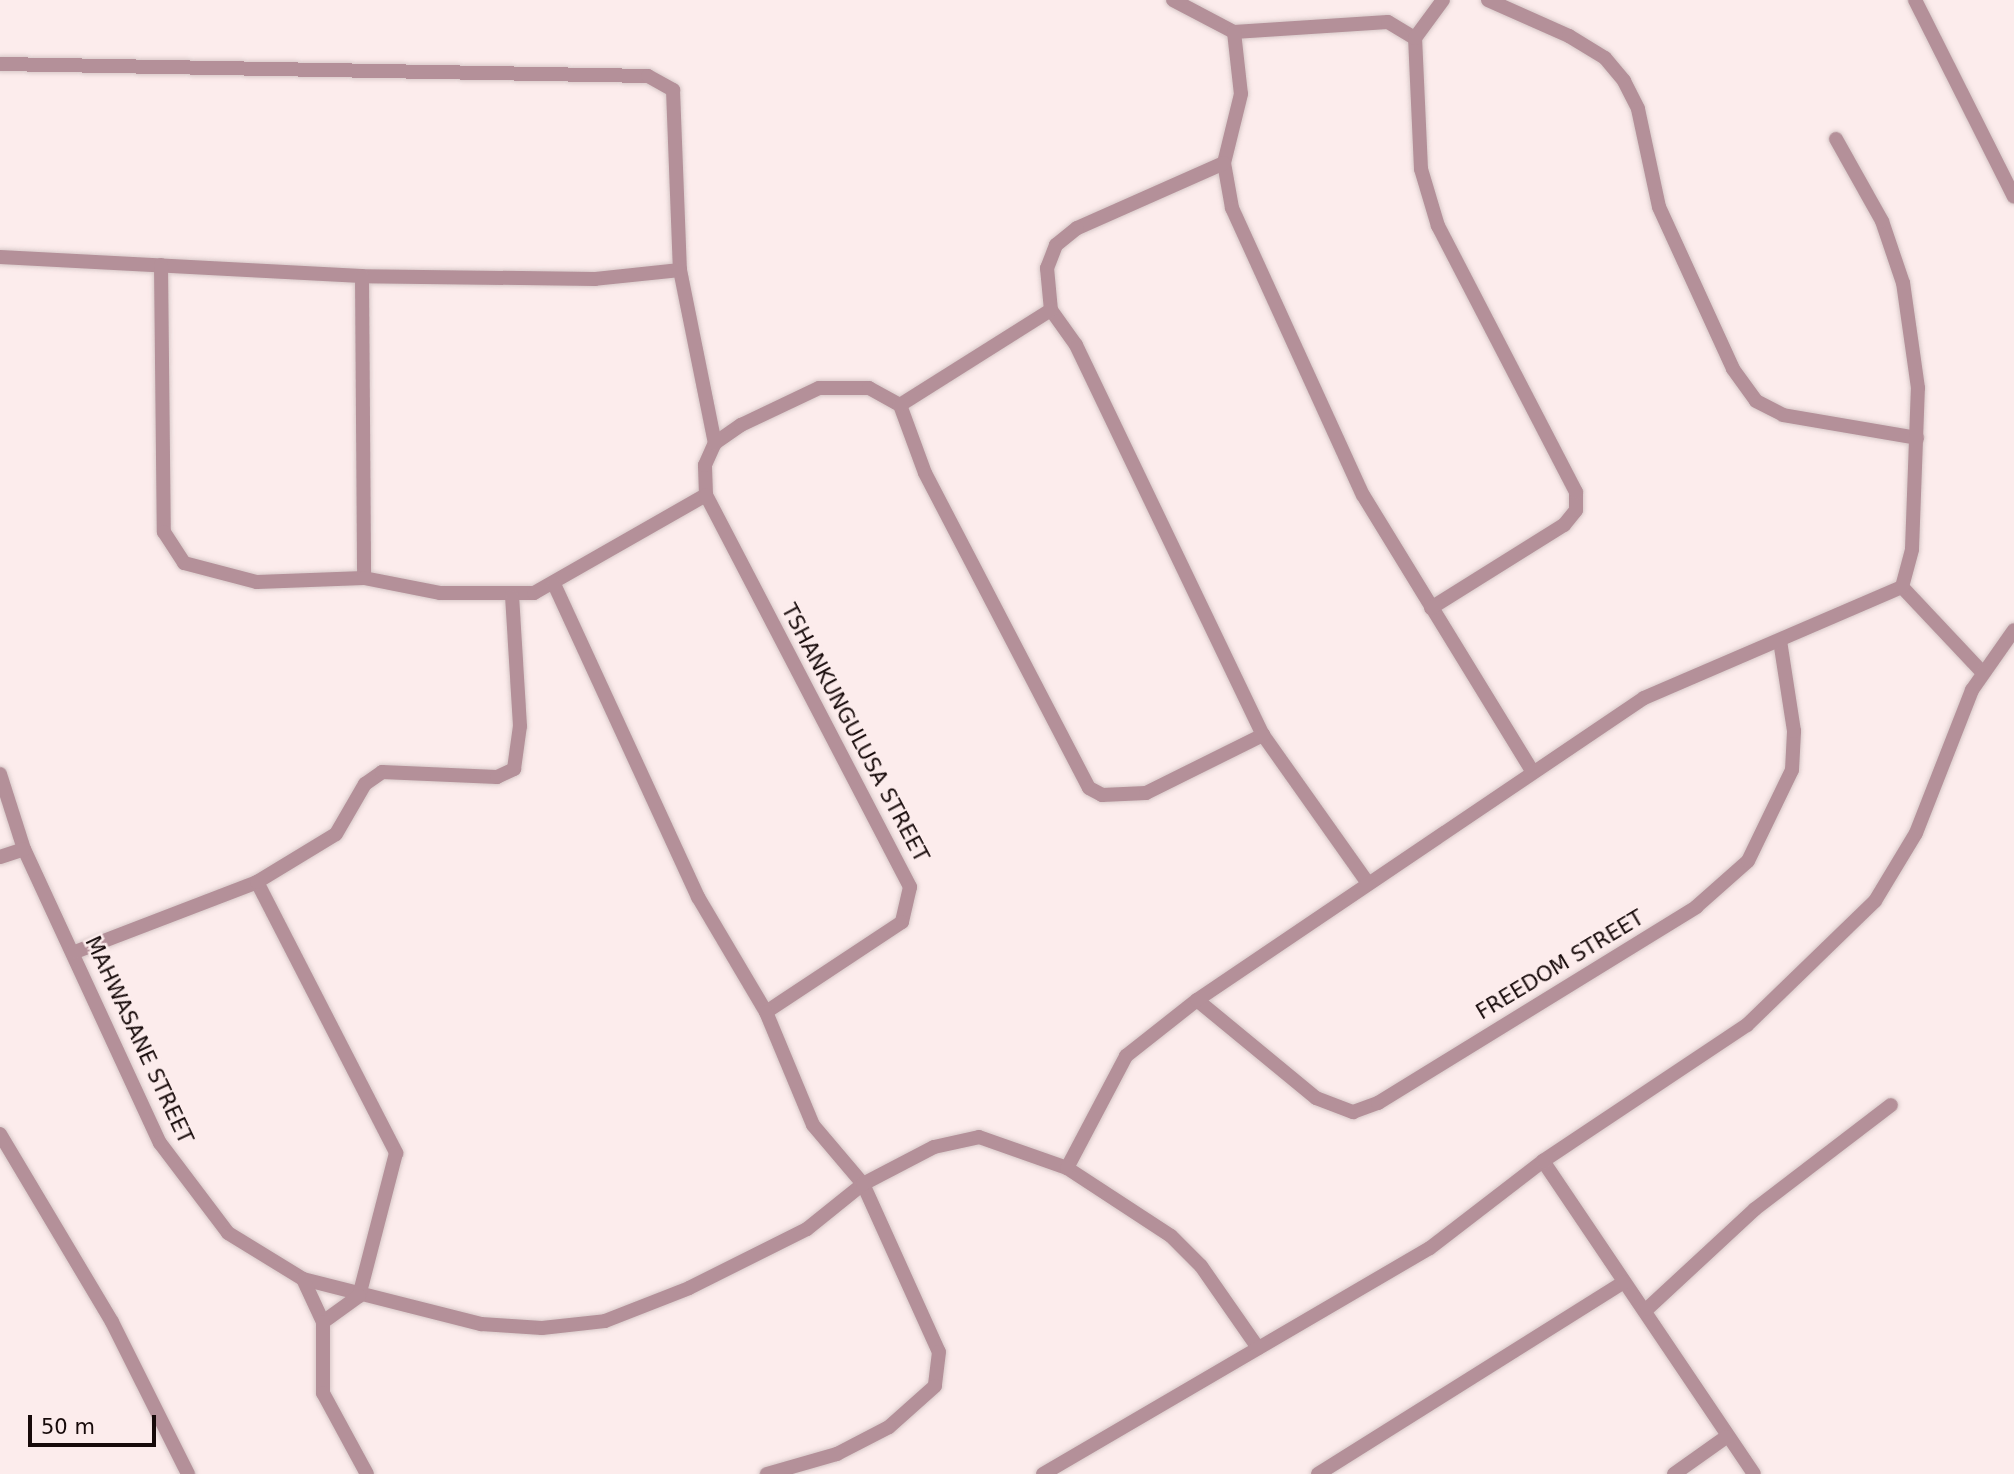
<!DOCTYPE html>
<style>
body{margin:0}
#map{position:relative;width:2014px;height:1474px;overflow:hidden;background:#fcecec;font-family:"DejaVu Sans",sans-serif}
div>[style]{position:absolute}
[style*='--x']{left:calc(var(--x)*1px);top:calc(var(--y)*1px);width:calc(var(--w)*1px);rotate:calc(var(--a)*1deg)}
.roads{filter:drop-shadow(0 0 2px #d7c8c8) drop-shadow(0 0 2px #d7c8c8)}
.minor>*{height:14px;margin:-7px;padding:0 7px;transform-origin:7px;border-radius:7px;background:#b49099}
span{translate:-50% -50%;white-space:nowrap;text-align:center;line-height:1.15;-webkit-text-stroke:5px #fcecec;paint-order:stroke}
.street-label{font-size:21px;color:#170a0a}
.scale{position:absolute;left:28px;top:1415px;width:128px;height:32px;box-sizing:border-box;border:4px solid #170a0a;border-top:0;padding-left:9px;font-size:21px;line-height:24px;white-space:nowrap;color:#170a0a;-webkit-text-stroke:5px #fcecec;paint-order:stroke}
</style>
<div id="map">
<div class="roads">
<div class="minor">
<div style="--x:1173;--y:0;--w:69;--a:27.7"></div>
<div style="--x:1234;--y:32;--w:154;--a:-3.7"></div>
<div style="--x:1388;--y:22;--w:31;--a:31"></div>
<div style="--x:1488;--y:0;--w:89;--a:24"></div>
<div style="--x:1569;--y:36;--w:42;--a:31.4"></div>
<div style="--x:1605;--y:58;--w:30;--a:50"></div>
<div style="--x:1624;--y:81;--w:31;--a:63"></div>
<div style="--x:1638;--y:109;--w:100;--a:77.9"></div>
<div style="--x:1659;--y:207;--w:178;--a:65.4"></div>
<div style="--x:1733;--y:369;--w:39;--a:54"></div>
<div style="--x:1756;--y:401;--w:30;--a:27"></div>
<div style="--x:1783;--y:415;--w:136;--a:9.7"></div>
<div style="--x:1915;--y:0;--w:220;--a:63.3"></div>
<div style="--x:1234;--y:32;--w:62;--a:83.6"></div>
<div style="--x:1241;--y:94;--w:71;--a:103.8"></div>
<div style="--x:1224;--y:163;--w:46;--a:79.9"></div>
<div style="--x:1232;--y:208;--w:315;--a:65.5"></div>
<div style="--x:1363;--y:495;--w:324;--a:58.5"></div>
<div style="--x:0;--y:64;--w:648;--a:1.06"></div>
<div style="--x:648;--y:76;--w:29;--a:29"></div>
<div style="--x:673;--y:90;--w:180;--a:87.8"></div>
<div style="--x:680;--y:270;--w:85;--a:174"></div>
<div style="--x:595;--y:279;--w:233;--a:-179.3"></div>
<div style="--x:1224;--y:163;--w:161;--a:156.1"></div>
<div style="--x:1077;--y:228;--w:27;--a:141"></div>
<div style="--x:1056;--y:245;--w:25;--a:111"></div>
<div style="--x:1047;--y:268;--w:42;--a:84.6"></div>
<div style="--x:1051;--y:310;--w:43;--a:54.5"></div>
<div style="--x:1076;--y:345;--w:433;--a:64.4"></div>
<div style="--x:1263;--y:735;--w:180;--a:54.7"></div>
<div style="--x:0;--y:257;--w:362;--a:3"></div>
<div style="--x:362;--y:276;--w:302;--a:89.6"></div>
<div style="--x:161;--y:265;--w:267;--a:89.4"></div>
<div style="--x:164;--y:532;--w:37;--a:57"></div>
<div style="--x:184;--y:563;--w:75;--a:14.6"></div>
<div style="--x:257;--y:582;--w:107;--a:-2.1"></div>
<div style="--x:364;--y:578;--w:77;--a:11.2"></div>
<div style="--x:440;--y:593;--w:94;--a:0"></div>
<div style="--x:534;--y:593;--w:198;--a:-29.7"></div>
<div style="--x:706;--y:495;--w:30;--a:-92"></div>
<div style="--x:705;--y:465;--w:24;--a:-66"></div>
<div style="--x:715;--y:443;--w:32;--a:-35"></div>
<div style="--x:741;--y:425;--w:86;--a:-25.4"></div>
<div style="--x:819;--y:388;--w:50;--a:0"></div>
<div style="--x:869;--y:388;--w:35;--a:29"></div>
<div style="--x:900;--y:405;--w:72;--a:69.8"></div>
<div style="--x:925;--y:473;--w:355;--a:62.5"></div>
<div style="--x:1089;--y:788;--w:15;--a:28"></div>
<div style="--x:1102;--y:795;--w:44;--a:-2.6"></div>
<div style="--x:1146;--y:793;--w:131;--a:-26.4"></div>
<div style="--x:680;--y:270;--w:177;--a:78.6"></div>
<div style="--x:900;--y:405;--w:178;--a:-32.2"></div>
<div style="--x:706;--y:495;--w:442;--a:62.5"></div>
<div style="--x:910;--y:887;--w:36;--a:103"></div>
<div style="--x:902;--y:922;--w:163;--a:146.5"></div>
<div style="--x:554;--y:584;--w:345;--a:65.3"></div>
<div style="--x:698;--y:897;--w:134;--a:59.4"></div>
<div style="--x:766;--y:1012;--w:122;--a:67.4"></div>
<div style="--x:813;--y:1125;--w:77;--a:49.7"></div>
<div style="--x:863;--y:1184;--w:184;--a:65.7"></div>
<div style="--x:939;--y:1352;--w:34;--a:97"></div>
<div style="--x:935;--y:1386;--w:62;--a:138.3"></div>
<div style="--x:889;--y:1427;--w:59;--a:152.6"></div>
<div style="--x:837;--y:1454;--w:73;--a:164.1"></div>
<div style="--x:1902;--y:587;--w:118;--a:46.7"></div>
<div style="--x:1431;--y:608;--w:157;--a:-32"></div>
<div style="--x:1564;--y:525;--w:19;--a:-51"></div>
<div style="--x:1576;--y:510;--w:18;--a:-90"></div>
<div style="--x:1576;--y:492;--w:300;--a:-117.4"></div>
<div style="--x:1438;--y:226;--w:59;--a:-106.6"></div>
<div style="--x:1421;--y:169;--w:131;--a:-92.6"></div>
<div style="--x:1415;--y:38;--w:47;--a:-53.6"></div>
<div style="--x:0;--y:774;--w:79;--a:72.3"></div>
<div style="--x:24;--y:849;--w:324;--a:65.2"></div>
<div style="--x:160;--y:1143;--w:113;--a:52.9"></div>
<div style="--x:228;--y:1233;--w:88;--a:31.5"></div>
<div style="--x:303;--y:1279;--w:184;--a:14.2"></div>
<div style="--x:481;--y:1324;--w:61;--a:3.8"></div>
<div style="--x:542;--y:1328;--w:63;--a:-6.3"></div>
<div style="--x:605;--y:1321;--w:90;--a:-21.4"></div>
<div style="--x:689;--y:1288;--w:132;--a:-26.6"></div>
<div style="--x:807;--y:1229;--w:72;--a:-38.8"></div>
<div style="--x:863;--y:1184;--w:80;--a:-27.5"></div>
<div style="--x:934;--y:1147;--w:46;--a:-12.5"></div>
<div style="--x:979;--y:1137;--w:93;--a:19.4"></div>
<div style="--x:1067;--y:1168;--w:124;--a:33.2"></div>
<div style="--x:1171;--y:1236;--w:42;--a:45"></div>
<div style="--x:1201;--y:1266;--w:100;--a:55.2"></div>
<div style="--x:0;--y:857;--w:25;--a:-18"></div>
<div style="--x:257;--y:882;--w:305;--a:62.8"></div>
<div style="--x:396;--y:1153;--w:148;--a:104.5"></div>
<div style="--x:359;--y:1296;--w:44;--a:144.2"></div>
<div style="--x:75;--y:952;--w:195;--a:-21"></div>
<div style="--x:257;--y:882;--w:92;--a:-31.3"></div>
<div style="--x:336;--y:834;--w:58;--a:-59.9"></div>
<div style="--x:365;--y:784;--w:21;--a:-35"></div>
<div style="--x:382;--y:772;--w:115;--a:2.5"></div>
<div style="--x:497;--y:777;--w:19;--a:-25"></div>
<div style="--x:514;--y:769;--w:43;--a:-82.1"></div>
<div style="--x:520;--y:726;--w:129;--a:-93.5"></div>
<div style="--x:1197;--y:1000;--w:154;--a:39.5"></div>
<div style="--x:1316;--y:1098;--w:40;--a:21"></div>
<div style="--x:1353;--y:1112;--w:27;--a:-20"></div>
<div style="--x:1378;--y:1103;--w:374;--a:-31.6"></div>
<div style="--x:1696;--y:907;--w:69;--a:-41.5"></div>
<div style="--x:1748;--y:861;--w:101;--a:-64.2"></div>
<div style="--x:1792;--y:770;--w:39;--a:-87"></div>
<div style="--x:1794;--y:731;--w:91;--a:-98.8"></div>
<div style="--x:0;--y:1134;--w:219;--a:59.2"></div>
<div style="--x:112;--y:1322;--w:170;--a:63.4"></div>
<div style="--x:1543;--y:1161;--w:377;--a:56"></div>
<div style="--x:1067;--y:1168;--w:127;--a:-62.2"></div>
<div style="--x:1126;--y:1056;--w:90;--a:-38.3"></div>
<div style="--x:1197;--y:1000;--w:539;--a:-34.04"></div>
<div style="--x:1644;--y:698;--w:281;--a:-23.3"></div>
<div style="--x:1902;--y:587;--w:39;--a:-75"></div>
<div style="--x:1912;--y:549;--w:161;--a:-87.9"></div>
<div style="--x:1918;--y:388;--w:106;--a:-98.1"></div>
<div style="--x:1903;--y:283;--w:65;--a:-108.7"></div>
<div style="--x:1882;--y:221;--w:94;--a:-119.3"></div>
<div style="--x:303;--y:1279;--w:47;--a:65.1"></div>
<div style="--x:323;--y:1322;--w:71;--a:90"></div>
<div style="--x:323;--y:1393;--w:92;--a:61.5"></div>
<div style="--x:1647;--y:1309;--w:147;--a:-42.8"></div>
<div style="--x:1755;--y:1209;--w:171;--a:-37.4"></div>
<div style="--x:1043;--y:1474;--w:448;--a:-30.3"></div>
<div style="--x:1430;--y:1248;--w:143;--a:-37.6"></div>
<div style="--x:1543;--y:1161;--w:245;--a:-33.7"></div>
<div style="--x:1747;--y:1025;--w:178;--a:-44.1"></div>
<div style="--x:1875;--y:901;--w:79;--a:-58.9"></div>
<div style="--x:1916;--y:833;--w:154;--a:-68.6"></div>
<div style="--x:1972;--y:690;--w:73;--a:-55"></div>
<div style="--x:1318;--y:1474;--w:361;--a:-32.1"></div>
<div style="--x:1674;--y:1474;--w:64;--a:-35.4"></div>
</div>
</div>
<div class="street-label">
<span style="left:855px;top:733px;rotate:62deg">TSHANKUNGULUSA STREET</span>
<span style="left:1560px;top:965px;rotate:-31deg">FREEDOM STREET</span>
<span style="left:139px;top:1040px;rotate:65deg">MAHWASANE STREET</span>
</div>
<div class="scale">50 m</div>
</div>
